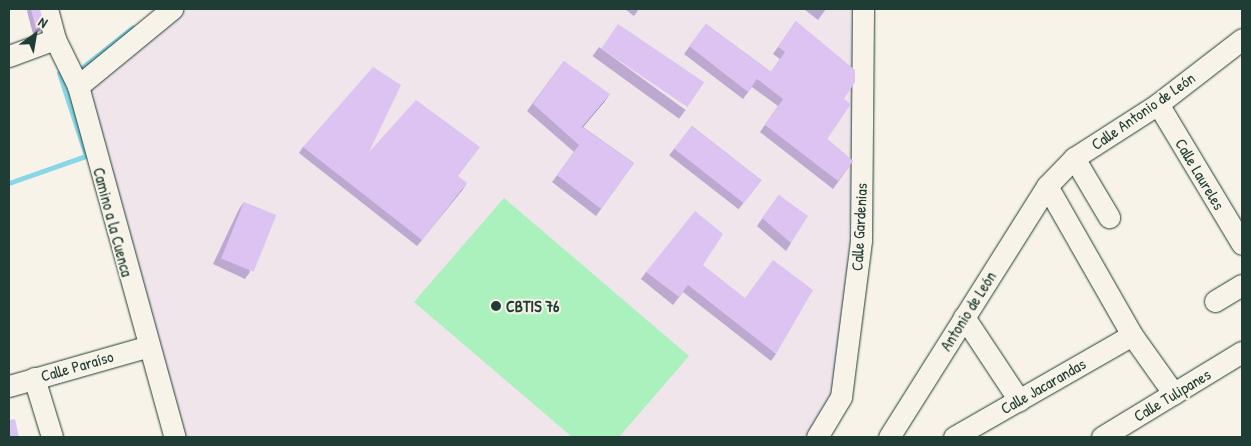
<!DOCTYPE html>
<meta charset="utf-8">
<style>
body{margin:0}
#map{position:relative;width:1251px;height:446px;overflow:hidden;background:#f7f3e8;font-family:"Patrick Hand",sans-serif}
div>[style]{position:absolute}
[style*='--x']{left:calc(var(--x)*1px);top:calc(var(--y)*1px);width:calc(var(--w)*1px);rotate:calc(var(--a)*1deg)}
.built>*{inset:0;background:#efe5eb}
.green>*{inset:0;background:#aaf1bd}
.stream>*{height:4.5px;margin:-2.25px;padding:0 2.25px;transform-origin:2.25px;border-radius:2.25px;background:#88d6e6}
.roads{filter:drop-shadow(0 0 1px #1f3d34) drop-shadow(0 0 1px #1f3d34)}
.minor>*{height:21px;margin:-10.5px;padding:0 10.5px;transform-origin:10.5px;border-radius:10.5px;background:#f7f3e8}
.wall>*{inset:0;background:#bda8d0;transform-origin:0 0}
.shaded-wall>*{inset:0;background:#9a88a9}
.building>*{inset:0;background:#dcc3f2;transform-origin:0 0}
.dots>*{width:14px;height:14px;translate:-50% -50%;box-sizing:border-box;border:2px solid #f7f3e8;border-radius:50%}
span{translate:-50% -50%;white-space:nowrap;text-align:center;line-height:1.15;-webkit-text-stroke:4px #f7f3e8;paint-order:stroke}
.street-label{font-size:16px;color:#1f3d34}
.poi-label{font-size:16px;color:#1f3d34;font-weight:700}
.left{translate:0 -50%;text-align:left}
.frame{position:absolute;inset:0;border:10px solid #1f3d34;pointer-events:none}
.north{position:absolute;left:10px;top:10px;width:50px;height:50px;-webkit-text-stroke:4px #f7f3e8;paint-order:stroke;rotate:32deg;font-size:14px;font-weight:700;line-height:20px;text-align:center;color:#1f3d34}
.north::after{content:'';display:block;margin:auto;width:18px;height:22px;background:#1f3d34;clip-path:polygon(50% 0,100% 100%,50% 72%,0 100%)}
</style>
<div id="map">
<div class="built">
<div style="clip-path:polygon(172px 9px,863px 9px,861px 216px,841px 397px,817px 437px,178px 437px,78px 86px)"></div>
</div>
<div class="green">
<div style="clip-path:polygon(504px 198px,689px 356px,619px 437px,572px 437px,414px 302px)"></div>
</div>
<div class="stream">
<div style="--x:83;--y:67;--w:63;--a:-38.5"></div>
<div style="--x:9;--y:183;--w:82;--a:-19.3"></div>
<div style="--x:86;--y:156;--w:87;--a:-108"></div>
</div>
<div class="roads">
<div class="minor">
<div style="--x:47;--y:9;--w:31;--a:75"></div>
<div style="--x:55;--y:39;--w:52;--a:63.9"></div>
<div style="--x:78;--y:86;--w:364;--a:74.6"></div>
<div style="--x:9;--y:56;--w:49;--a:-20.3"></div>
<div style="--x:78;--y:86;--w:122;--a:-39.3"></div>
<div style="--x:1158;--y:104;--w:163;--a:59"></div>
<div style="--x:1074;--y:158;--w:69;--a:59.3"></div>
<div style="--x:1047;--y:186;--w:172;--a:60.3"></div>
<div style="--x:1132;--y:335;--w:72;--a:54.6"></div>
<div style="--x:1215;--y:301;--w:31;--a:-31"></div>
<div style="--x:964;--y:317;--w:100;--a:56.5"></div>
<div style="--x:34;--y:378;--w:62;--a:73"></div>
<div style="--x:9;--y:386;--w:142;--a:-15.9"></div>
<div style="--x:817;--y:437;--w:47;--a:-59"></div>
<div style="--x:841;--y:397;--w:158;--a:-82.7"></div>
<div style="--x:861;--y:240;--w:231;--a:-89.5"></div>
<div style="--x:889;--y:437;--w:297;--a:-57.8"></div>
<div style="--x:1047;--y:186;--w:39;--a:-46"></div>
<div style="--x:1074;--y:158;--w:100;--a:-32.7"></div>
<div style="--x:1158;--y:104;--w:106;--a:-37.7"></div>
<div style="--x:954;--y:437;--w:205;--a:-29.8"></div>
<div style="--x:1102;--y:437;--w:164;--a:-31.3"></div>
</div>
</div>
<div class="wall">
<div style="clip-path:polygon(28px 9px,40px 9px,40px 31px,33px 34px,27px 11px)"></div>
<div style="clip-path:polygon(625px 9px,639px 9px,634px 16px)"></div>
<div style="clip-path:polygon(804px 9px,826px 9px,818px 20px)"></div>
<div style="clip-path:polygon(796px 21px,844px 99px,827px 139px,853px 161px,833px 189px,760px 132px,778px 106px,752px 87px,743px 99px,684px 54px,706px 24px,771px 72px,780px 59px,773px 54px)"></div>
<div style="left:599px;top:47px;width:107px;height:11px;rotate:36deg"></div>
<div style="clip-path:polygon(564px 61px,605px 101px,583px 127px,634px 163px,596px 216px,552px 182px,574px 152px,527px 111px)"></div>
<div style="left:692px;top:126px;width:88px;height:37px;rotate:38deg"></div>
<div style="clip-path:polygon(303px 147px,369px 152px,458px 177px,463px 189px,417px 246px,299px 153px)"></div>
<div style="clip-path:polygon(779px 195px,791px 243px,786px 251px,757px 226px)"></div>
<div style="clip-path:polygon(244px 202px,250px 272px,245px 279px,213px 264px,239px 209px)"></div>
<div style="clip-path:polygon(703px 265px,776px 354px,771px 361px,683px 292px,673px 305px,641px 279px,646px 272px)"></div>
</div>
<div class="shaded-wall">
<div style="clip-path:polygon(44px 26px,40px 31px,33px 34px,36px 29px)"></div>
<div style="clip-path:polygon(610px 94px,605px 101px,577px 134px,582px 127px)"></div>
<div style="clip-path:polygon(467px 183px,463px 189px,417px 246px,422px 240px)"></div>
</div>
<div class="building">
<div style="clip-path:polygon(31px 9px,40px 9px,44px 26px,36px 29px)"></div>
<div style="clip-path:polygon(796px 21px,855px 70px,855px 82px,844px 99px,851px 104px,827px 139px,853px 161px,838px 181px,765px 125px,783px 99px,757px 79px,748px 92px,689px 46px,706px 24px,771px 72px,785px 52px,778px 47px)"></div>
<div style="left:618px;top:24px;width:104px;height:30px;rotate:34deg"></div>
<div style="clip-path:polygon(564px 61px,610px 94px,582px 127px,634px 163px,601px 209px,557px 175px,579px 145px,533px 104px)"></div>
<div style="clip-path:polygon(373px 67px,401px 85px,369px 152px,416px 100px,480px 147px,458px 176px,467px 183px,422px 240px,303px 147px)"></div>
<div style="left:692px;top:126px;width:88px;height:29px;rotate:38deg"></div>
<div style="clip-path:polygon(779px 195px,808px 216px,791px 243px,762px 218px)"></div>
<div style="left:244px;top:202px;width:35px;height:61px;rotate:22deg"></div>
<div style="clip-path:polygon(695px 211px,723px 234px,703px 265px,745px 298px,773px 260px,813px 290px,776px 354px,688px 285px,679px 297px,646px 272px)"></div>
<div style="clip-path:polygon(15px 419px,19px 437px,9px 437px,9px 420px)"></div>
</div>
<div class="dots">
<div style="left:496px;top:306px;background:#1f3d34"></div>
</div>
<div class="street-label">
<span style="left:1143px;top:111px;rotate:-35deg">Calle Antonio de León</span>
<span style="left:1200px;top:174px;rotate:59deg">Calle Laureles</span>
<span style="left:113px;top:222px;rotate:75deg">Camino a la Cuenca</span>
<span style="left:859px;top:227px;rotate:-87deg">Calle Gardenias</span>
<span style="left:968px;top:311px;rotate:-58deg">Antonio de León</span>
<span style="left:77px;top:366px;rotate:-16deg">Calle Paraíso</span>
<span style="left:1043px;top:386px;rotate:-30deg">Calle Jacarandas</span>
<span style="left:1172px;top:395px;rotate:-31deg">Calle Tulipanes</span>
</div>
<div class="poi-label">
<span class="left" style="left:506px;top:306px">CBTIS 76</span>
</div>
<div class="frame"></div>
<div class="north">N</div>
</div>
